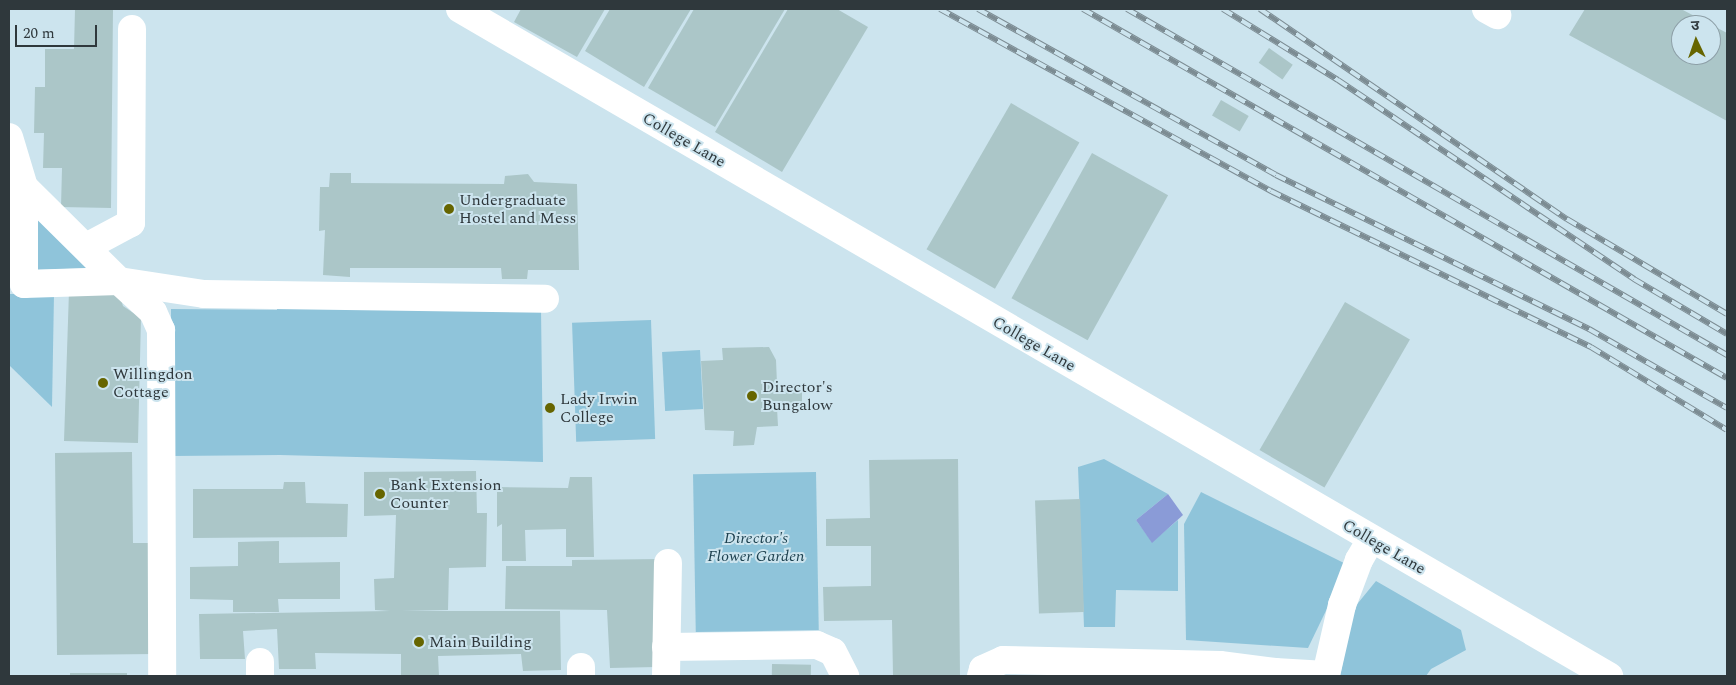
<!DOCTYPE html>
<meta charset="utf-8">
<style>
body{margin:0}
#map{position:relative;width:1736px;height:685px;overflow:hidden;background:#cce4ee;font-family:Spectral,"Noto Sans Devanagari",serif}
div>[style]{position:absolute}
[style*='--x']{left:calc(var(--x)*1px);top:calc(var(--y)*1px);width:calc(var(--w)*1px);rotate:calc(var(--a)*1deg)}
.green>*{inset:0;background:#8fc4da;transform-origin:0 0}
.water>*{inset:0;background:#8a9bd7}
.building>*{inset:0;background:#abc6c8;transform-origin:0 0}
.street>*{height:28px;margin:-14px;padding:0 14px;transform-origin:14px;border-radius:14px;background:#fff}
.rail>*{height:5.5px;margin-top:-2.75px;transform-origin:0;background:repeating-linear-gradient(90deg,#cce4ee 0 11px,#7c8c93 0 22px);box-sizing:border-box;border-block:1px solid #7c8c93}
.dots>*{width:14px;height:14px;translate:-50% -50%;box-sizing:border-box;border:2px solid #cce4ee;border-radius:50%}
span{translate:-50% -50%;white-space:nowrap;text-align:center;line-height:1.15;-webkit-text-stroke:4px #cce4ee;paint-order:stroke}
.street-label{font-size:16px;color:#2f383c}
.poi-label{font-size:16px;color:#2f383c}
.left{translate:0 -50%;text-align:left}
.park-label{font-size:16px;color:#1d414f;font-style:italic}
.frame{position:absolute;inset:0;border:10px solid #2f383c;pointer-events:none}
.north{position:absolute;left:1671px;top:15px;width:50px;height:50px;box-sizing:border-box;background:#cce4ee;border:1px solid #8d9fa7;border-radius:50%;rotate:357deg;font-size:14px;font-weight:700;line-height:20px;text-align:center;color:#2f383c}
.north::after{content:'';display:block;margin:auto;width:18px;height:22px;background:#666500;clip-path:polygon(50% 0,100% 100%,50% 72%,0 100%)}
.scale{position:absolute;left:15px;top:25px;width:82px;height:22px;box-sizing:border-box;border:2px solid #2f383c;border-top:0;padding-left:6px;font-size:15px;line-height:18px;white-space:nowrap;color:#2f383c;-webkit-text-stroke:4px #cce4ee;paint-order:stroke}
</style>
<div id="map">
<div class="green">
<div style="clip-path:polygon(34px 206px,93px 268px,35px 270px)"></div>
<div style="clip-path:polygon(9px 294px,54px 294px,52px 407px,9px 365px)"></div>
<div style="clip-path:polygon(277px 303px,541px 309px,543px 462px,280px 455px,171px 456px,171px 309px,277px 310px)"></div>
<div style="left:651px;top:320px;width:119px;height:79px;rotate:88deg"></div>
<div style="left:700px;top:350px;width:59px;height:38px;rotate:87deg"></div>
<div style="clip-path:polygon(1104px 459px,1168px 494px,1136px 520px,1152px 542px,1178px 520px,1178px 591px,1116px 590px,1115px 627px,1084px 627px,1078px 467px)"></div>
<div style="left:816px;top:472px;width:158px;height:123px;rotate:89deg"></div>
<div style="clip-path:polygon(1201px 492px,1348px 565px,1308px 648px,1186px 640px,1184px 524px)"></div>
<div style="clip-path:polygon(1376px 581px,1461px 630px,1466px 650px,1431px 669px,1426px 676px,1340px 676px,1354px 608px)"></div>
</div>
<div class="water">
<div style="clip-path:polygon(1168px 494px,1183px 515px,1152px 543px,1136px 520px)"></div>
</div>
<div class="building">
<div style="clip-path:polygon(75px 9px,113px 9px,111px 208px,61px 207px,62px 168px,43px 168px,44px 133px,34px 133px,35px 87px,45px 87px,45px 49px,74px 49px)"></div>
<div style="clip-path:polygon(521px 9px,605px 9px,577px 57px,514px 22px)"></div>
<div style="clip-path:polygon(610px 9px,691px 9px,644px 87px,585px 51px)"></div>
<div style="clip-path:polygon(694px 9px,785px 9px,715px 127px,648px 88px)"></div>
<div style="clip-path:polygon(788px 9px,837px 9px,868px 27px,782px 172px,715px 132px)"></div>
<div style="clip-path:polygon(evenodd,1585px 9px,1681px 9px,1727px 33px,1727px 121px,1569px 35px,1585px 9px,1681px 25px,1711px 25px,1711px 55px,1681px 55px,1681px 25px)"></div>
<div style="left:1269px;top:48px;width:29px;height:18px;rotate:35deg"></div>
<div style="left:1221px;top:100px;width:32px;height:18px;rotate:30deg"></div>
<div style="left:1011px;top:103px;width:79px;height:169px;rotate:30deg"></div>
<div style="left:1092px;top:153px;width:87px;height:166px;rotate:29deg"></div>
<div style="clip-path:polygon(330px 173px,351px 173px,351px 183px,504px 184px,505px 176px,528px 174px,534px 182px,577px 184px,579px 270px,528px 270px,527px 279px,502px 279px,501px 268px,350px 268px,350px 277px,323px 275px,325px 230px,319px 231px,320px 187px,329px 187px)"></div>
<div style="clip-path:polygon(118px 290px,123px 306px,141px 318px,138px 443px,64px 441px,69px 291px)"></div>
<div style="left:1345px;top:302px;width:75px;height:171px;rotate:30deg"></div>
<div style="clip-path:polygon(769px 347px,776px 360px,777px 384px,802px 385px,802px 407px,777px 408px,778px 426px,757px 427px,754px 445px,733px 446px,734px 431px,705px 430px,701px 361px,723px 360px,722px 348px)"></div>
<div style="clip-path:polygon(132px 452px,133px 543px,154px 543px,155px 654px,57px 655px,55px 453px)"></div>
<div style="clip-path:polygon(958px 459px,960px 676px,893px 676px,892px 620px,824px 621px,823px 587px,871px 586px,871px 546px,826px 546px,826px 519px,870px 518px,869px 460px)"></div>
<div style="clip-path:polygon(476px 471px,477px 513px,487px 513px,486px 567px,449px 568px,448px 610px,402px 611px,560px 611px,561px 670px,523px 671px,521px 654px,438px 656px,439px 676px,401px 676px,401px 654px,315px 653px,316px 669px,279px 669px,277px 629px,243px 631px,245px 659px,200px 659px,199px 614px,390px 611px,375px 610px,374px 579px,394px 578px,396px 515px,364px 516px,364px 472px)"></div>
<div style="clip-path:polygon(570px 477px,592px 477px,594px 557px,566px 557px,566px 529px,525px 530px,526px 561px,502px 561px,502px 524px,497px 527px,497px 487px,568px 488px)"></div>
<div style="clip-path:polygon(284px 482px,305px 482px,306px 503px,348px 504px,347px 537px,193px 538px,193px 489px,283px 489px)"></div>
<div style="left:1080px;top:499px;width:113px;height:45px;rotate:88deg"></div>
<div style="clip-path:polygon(279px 541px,279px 563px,340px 562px,340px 599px,278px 599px,279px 612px,233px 612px,233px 600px,190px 599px,190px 567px,238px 566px,238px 542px)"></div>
<div style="clip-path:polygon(663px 559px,665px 610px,653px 610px,656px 667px,610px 668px,607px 610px,505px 609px,506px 566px,572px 566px,572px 560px)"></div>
<div style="left:772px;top:664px;width:39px;height:12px;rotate:1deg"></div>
<div style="left:70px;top:673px;width:57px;height:3px"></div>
</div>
<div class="street">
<div style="--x:460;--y:9;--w:1329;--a:30.14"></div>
<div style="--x:1486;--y:9;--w:13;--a:29"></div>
<div style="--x:9;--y:137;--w:52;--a:73.3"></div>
<div style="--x:24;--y:187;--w:134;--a:44.7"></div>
<div style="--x:119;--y:281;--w:46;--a:42.4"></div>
<div style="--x:153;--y:312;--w:20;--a:66"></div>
<div style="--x:161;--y:330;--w:346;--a:89.8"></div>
<div style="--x:24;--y:187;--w:97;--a:90"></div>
<div style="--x:24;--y:284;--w:95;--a:-1.8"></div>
<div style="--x:119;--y:281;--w:86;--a:8.7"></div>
<div style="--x:204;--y:294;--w:341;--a:0.8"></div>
<div style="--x:86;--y:247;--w:51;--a:-28.1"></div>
<div style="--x:131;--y:223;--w:194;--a:-89.7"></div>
<div style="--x:666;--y:647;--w:151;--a:-0.8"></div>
<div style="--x:817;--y:645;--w:17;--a:24"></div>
<div style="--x:833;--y:652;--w:27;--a:63"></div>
<div style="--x:260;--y:662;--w:14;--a:90"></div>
<div style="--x:581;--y:667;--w:9;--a:90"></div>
<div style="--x:666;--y:676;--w:113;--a:-89"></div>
<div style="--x:981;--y:676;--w:7;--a:-74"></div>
<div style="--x:983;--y:669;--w:22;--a:-24"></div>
<div style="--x:1003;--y:660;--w:217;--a:1.3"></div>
<div style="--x:1220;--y:665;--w:55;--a:7.3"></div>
<div style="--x:1275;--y:672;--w:51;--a:3.4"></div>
<div style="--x:1326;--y:675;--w:72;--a:-77.1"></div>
<div style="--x:1342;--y:605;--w:48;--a:-69.3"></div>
<div style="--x:1359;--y:560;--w:24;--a:-60"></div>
</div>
<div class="rail">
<div style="--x:940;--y:9;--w:378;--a:28.8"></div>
<div style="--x:1271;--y:191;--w:356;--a:26"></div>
<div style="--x:1591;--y:347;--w:159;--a:31.4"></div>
<div style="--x:978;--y:9;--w:341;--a:29.1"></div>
<div style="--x:1276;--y:175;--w:349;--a:26.2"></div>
<div style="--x:1589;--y:329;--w:159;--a:29.8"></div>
<div style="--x:1083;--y:9;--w:742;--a:29.81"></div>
<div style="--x:1127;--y:9;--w:693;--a:29.97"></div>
<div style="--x:1223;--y:9;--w:135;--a:31.7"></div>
<div style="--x:1338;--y:80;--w:357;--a:33.9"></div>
<div style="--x:1634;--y:279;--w:108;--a:30.6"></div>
<div style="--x:1260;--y:9;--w:372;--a:34.4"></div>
<div style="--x:1567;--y:219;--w:186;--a:30.7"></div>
</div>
<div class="dots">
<div style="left:449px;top:209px;background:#666500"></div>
<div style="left:103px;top:383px;background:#666500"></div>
<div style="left:752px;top:396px;background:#666500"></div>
<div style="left:550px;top:408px;background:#666500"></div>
<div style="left:380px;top:494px;background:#666500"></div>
<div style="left:419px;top:642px;background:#666500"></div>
</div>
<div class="street-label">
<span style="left:684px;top:140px;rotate:30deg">College Lane</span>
<span style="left:1034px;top:344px;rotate:30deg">College Lane</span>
<span style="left:1384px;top:547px;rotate:30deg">College Lane</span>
</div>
<div class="poi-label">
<span class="left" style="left:459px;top:209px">Undergraduate<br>Hostel and Mess</span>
<span class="left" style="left:113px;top:383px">Willingdon<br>Cottage</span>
<span class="left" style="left:762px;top:396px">Director's<br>Bungalow</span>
<span class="left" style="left:560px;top:408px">Lady Irwin<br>College</span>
<span class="left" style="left:390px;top:494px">Bank Extension<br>Counter</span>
<span class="left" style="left:429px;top:642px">Main Building</span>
</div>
<div class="park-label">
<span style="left:756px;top:547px">Director's<br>Flower Garden</span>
</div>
<div class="frame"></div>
<div class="north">उ</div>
<div class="scale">20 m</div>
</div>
